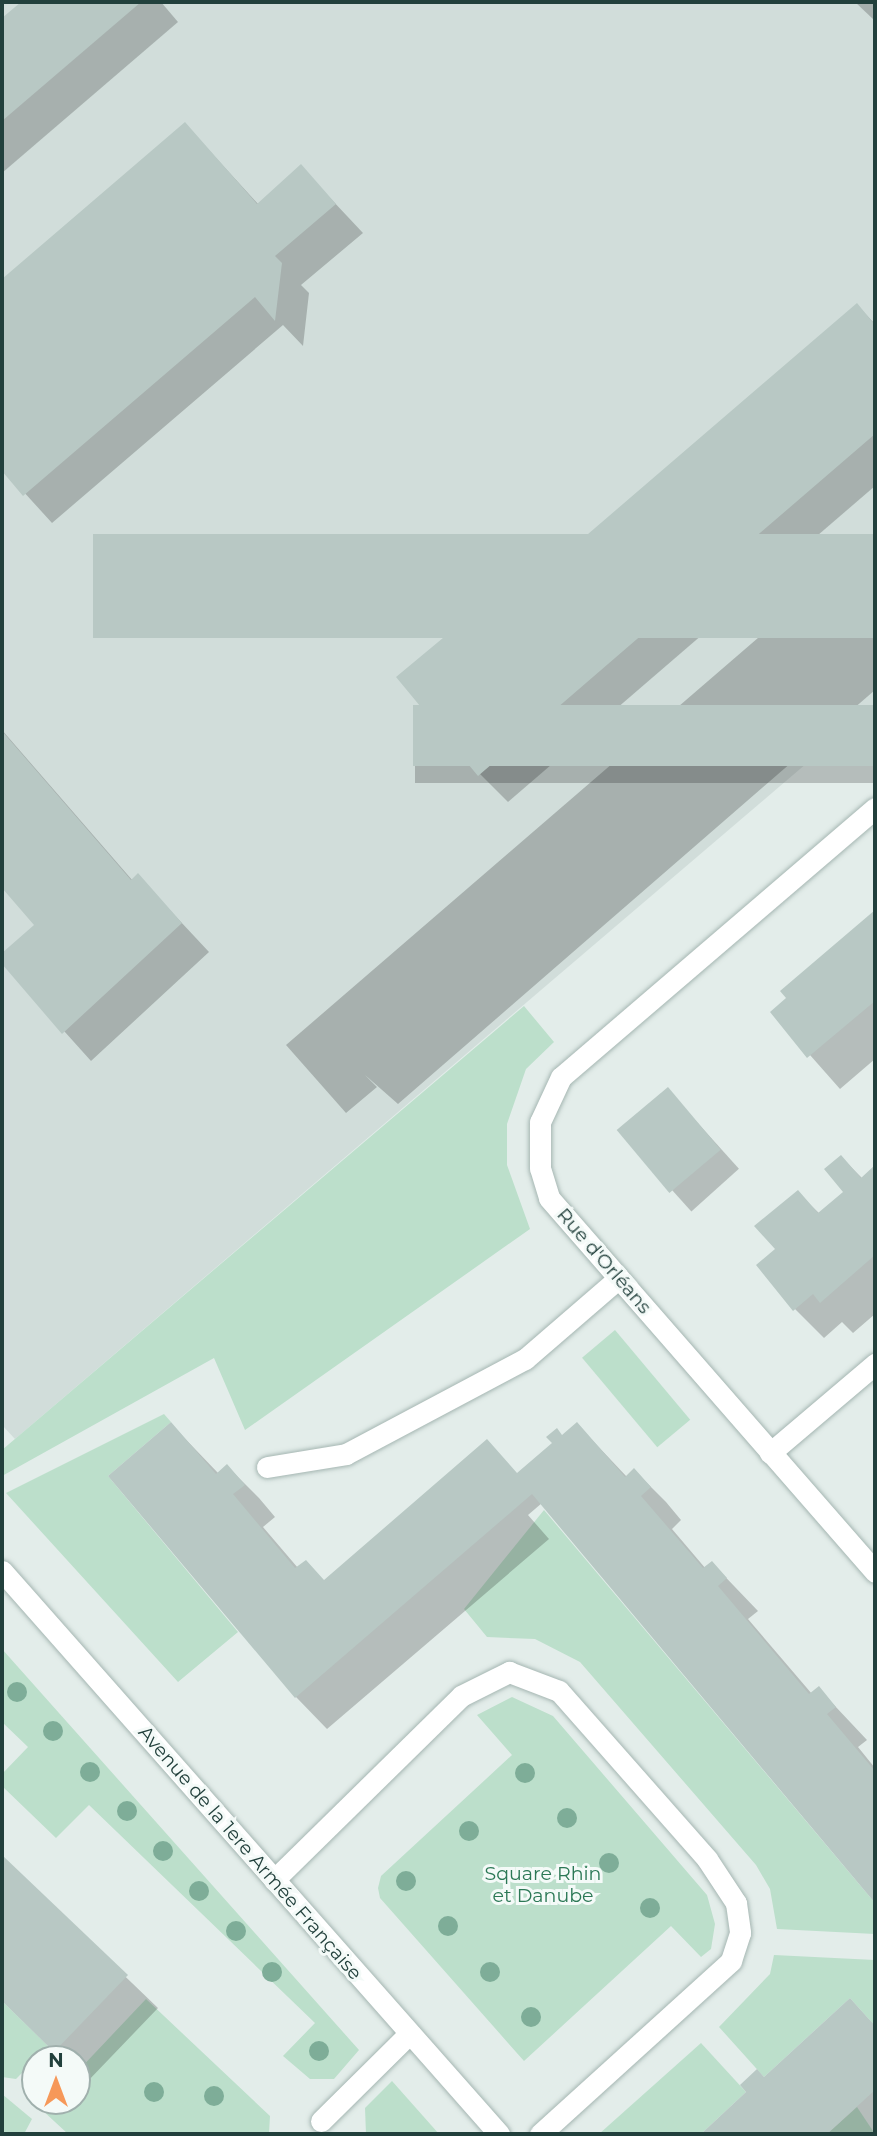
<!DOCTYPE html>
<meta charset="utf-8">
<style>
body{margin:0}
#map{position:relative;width:877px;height:2136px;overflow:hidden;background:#e3edea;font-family:Montserrat,sans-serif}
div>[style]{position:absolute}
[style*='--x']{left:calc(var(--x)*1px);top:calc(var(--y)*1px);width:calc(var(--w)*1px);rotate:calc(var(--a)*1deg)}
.built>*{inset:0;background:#d1ddda}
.green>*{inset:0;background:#bcdfcb;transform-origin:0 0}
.shadow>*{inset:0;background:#0003;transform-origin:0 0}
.building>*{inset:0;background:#b8c8c4;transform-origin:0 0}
.roads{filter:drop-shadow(0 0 2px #a5b6b2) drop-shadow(0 0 2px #a5b6b2)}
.service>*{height:21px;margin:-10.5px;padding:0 10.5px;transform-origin:10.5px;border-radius:10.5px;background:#fff}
.minor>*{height:21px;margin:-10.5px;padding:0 10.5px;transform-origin:10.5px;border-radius:10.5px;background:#fff}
.trees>*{width:20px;height:20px;margin:-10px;border-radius:50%;background:#7ead98}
span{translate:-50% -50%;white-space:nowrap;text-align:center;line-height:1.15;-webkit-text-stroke:6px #f4faf8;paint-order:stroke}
.street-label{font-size:19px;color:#22403c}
.park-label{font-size:19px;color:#2b7855}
.frame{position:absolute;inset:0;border:4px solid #22403c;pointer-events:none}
.north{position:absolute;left:21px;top:2045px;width:70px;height:70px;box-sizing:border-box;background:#f4faf8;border:2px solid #a0b0ad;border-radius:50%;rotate:0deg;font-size:19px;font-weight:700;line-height:28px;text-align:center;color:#22403c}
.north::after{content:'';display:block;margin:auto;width:24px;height:32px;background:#f69859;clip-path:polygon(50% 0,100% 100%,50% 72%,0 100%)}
</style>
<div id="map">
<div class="built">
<div style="clip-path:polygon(2px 2px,875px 2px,875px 705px,15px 1439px,2px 1425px)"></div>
</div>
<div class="green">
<div style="clip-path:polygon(524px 1006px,554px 1042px,526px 1069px,507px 1124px,507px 1165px,530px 1229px,245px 1430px,214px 1358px,2px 1476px,2px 1450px)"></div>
<div style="left:615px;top:1330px;width:117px;height:43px;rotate:50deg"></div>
<div style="clip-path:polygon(164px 1414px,171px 1422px,108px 1476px,238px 1632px,178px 1682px,6px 1493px)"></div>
<div style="clip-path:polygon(544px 1510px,875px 1903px,875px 1934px,777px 1929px,770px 1889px,756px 1865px,580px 1662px,535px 1639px,487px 1637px,464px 1609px)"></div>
<div style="clip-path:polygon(2px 1649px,359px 2050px,334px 2079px,310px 2079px,283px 2056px,315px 2023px,89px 1805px,56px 1838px,2px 1786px,2px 1774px,28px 1747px,2px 1722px)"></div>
<div style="clip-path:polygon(512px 1697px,553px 1716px,707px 1895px,715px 1924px,711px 1949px,701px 1957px,671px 1926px,524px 2061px,380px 1898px,378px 1888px,381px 1876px,512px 1755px,477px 1715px)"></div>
<div style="clip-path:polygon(774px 1955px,875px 1960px,875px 2026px,850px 1998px,764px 2077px,719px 2027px,770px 1974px)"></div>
<div style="clip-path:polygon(146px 1999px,270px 2116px,269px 2134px,68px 2134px,41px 2109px,49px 2101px,77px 2101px,77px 2072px)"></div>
<div style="clip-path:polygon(2px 2001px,48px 2046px,16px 2079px,2px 2077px)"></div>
<div style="clip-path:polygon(701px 2043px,746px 2092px,701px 2134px,599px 2134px)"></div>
<div style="clip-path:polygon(392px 2081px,439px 2134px,366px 2134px,365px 2108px)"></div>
<div style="clip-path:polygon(2px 2094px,32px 2119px,24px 2134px,2px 2134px)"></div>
<div style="clip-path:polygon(857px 2107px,875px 2134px,827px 2134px)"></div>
</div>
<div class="shadow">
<div style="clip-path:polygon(23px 2px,161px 2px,178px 22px,2px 173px,2px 20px)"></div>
<div style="clip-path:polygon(855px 2px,875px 2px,875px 19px,874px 20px)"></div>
<div style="clip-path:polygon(185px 124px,259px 205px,301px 167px,363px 233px,301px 285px,309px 293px,303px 346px,283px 325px,52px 523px,2px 468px,2px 281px)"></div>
<div style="clip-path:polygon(857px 305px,875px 324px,875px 486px,508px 802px,480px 774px,524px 591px)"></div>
<div style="clip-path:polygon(875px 537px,875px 690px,398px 1104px,365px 1075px,377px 1087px,346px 1113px,286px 1045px)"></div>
<div style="left:875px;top:707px;width:76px;height:460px;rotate:90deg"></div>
<div style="clip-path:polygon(2px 730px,133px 881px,138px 876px,209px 952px,91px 1061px,2px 962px,36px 925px,2px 885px)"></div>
<div style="clip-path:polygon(875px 913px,875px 1059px,840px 1089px,772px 1012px,789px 998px,782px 991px)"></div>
<div style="left:668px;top:1090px;width:106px;height:64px;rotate:48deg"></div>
<div style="clip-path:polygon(841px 1157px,862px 1178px,875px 1167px,875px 1314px,853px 1333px,842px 1322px,824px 1338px,792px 1306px,778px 1249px,797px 1192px,820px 1214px,846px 1192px)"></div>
<div style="clip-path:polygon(171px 1424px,219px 1474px,227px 1466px,259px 1498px,275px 1517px,263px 1527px,298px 1568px,324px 1581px,517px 1477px,577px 1424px,627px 1477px,634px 1470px,666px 1502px,681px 1520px,672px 1529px,706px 1569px,712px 1563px,758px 1611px,748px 1619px,812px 1694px,819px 1689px,867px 1740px,858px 1747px,875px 1768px,875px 1900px,542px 1503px,528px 1515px,549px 1539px,327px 1729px,296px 1697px)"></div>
<div style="clip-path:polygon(2px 1858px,158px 2008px,87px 2082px,77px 2072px,77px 2059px,63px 2059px,2px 2000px,2px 1874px,13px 1881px)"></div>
<div style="clip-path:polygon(850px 2000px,875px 2026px,875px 2134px,703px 2134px)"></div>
</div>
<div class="building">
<div style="clip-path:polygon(21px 2px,141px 2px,2px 121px,2px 18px)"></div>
<div style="clip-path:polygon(185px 122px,257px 204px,301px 164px,336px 204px,275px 256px,282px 263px,275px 321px,255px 297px,23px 496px,2px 471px,2px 279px)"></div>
<div style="clip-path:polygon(857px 303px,875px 325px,875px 434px,478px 776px,396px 677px,514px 579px,524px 589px)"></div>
<div style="left:875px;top:534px;width:104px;height:782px;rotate:90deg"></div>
<div style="left:875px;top:705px;width:61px;height:462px;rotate:90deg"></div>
<div style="clip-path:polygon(2px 731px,131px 880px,138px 873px,182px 923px,62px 1034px,2px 964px,2px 953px,34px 925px,2px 888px)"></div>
<div style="clip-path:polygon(875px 910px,875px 1001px,807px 1058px,770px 1012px,786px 998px,780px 991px)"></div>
<div style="left:668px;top:1087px;width:82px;height:67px;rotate:50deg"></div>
<div style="clip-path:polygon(841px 1155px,861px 1178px,875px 1165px,875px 1255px,820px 1303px,813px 1294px,793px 1311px,756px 1265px,775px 1249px,754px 1226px,798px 1190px,818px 1213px,843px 1192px,824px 1169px)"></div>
<div style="clip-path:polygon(171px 1422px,216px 1474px,227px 1464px,245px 1485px,233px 1494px,295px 1568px,306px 1560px,324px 1580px,487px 1439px,517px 1473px,552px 1443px,546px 1437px,557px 1428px,562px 1435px,577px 1422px,625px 1477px,634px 1468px,651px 1487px,641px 1496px,703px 1568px,712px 1561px,727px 1578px,718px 1586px,809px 1694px,819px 1686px,836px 1707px,827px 1714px,875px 1771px,875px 1903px,532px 1494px,295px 1698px,108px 1476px)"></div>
<div style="clip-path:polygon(2px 1855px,128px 1975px,54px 2052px,2px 2001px)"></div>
<div style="clip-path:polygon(850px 1998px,875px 2026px,875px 2090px,827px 2134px,701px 2134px,746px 2092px,740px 2085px,757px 2069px,764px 2077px)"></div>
</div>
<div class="roads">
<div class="service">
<div style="--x:267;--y:1467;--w:80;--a:-9.3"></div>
<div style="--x:346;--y:1454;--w:203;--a:-28"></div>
<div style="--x:525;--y:1359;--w:124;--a:-40.8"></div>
<div style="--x:274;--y:1880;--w:262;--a:-44.5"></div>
<div style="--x:461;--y:1696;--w:54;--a:-26.6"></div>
<div style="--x:509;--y:1672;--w:53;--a:20.8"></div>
<div style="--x:559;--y:1691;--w:224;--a:48.6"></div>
<div style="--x:707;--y:1859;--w:53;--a:56.6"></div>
<div style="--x:736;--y:1903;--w:30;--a:82"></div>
<div style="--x:740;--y:1933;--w:29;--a:108"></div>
<div style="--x:731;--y:1961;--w:258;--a:137.8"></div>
<div style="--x:321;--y:2121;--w:124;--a:-44.7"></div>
</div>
<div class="minor">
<div style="--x:875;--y:808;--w:413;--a:139.4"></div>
<div style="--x:561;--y:1077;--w:50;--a:115"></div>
<div style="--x:540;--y:1122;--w:46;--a:90"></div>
<div style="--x:540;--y:1168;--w:31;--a:73"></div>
<div style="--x:549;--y:1198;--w:496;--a:48.9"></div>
<div style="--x:770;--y:1453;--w:138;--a:-40.3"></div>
<div style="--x:2;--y:1571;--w:751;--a:48.56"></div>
</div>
</div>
<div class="trees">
<div style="left:17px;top:1692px"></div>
<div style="left:53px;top:1731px"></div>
<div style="left:90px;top:1772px"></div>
<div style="left:525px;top:1773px"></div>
<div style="left:127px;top:1811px"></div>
<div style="left:567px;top:1818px"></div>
<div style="left:469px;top:1831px"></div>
<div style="left:163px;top:1851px"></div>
<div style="left:609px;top:1863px"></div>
<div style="left:406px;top:1881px"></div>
<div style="left:199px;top:1891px"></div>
<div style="left:650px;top:1908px"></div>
<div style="left:448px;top:1926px"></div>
<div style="left:236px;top:1931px"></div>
<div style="left:272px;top:1972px"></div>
<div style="left:490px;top:1972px"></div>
<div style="left:531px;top:2017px"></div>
<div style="left:319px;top:2051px"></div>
<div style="left:154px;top:2092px"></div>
<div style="left:214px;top:2096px"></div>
</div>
<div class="street-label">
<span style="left:604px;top:1261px;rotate:49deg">Rue d'Orléans</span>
<span style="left:250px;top:1853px;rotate:49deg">Avenue de la 1ere Armée Française</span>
</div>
<div class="park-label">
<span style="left:543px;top:1885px">Square Rhin<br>et Danube</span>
</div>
<div class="frame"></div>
<div class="north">N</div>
</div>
